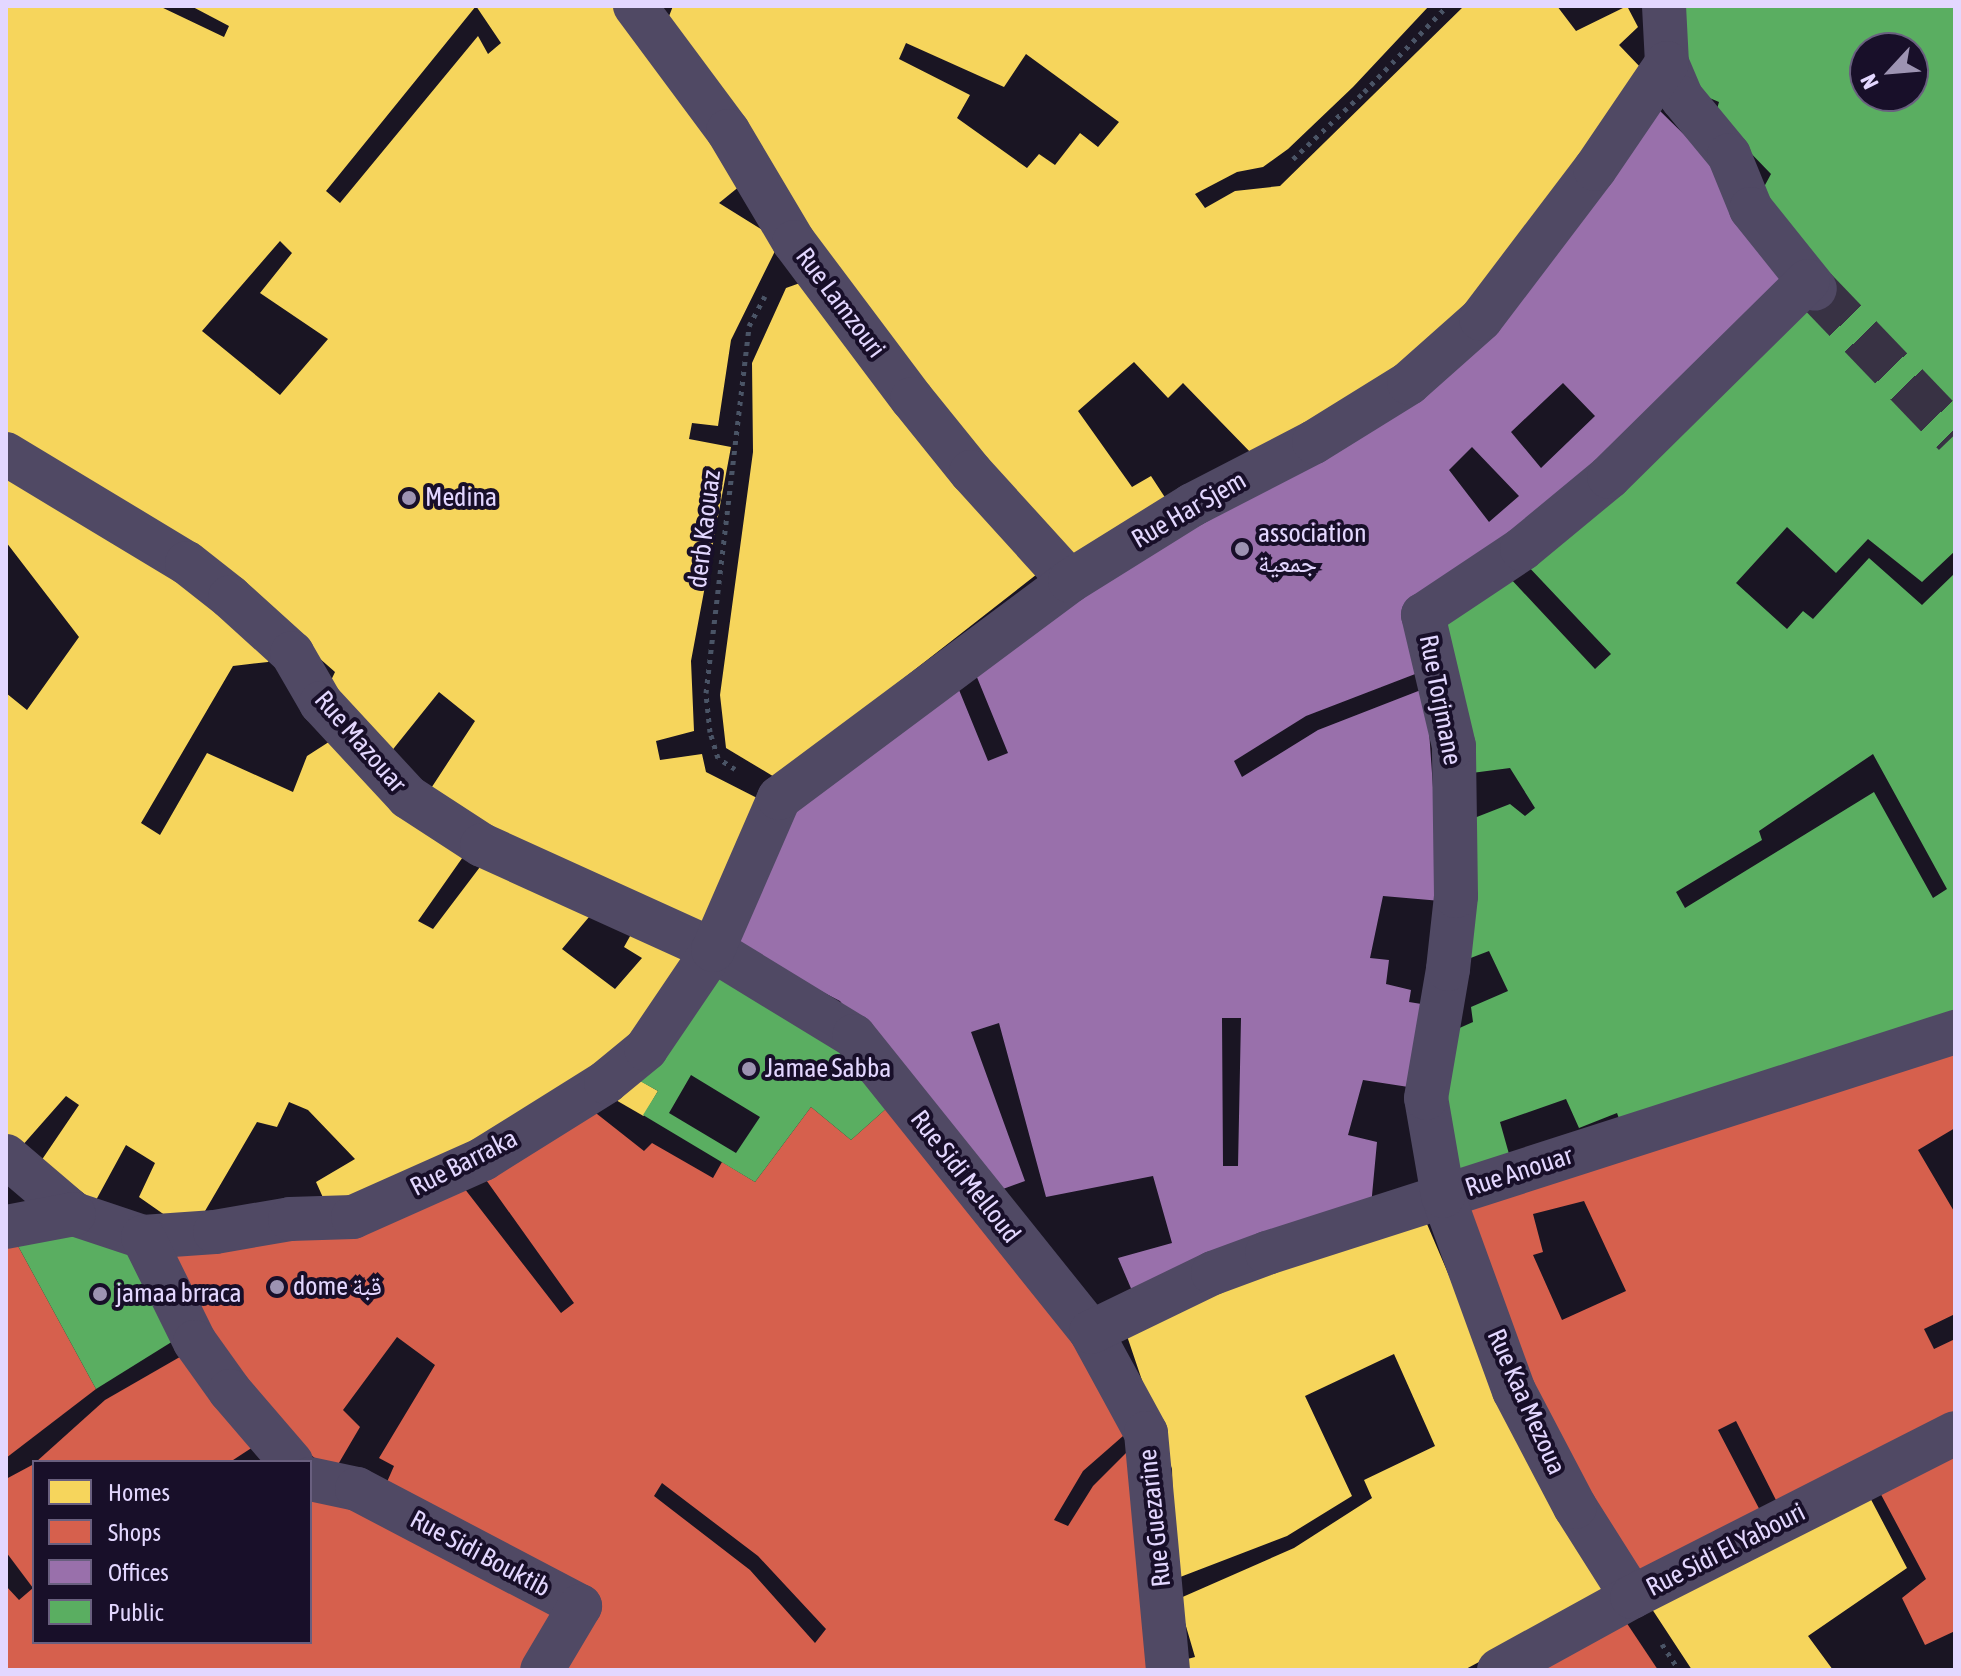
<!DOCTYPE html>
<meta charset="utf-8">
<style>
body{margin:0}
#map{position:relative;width:1961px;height:1676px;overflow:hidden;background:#1a1523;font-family:"Asap Condensed","Noto Naskh Arabic",sans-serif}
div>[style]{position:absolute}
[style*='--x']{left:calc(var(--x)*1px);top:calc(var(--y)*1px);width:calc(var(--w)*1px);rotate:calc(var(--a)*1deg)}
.homes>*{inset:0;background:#f6d55c;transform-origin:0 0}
.shops>*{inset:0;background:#d6604d}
.offices>*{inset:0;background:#9970ab}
.public>*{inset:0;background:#5aae61}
.minor-tunnel>*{height:44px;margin-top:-22px;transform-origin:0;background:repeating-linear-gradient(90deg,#383244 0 44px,transparent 0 66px)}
.path>*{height:5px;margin-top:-2.5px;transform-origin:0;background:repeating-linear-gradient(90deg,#4a5466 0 4px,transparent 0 10px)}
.minor>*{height:44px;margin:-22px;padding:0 22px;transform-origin:22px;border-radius:22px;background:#504964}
.dots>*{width:22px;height:22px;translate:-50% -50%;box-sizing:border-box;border:4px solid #180f29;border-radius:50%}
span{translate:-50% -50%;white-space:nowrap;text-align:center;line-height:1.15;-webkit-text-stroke:8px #180f29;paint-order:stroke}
.street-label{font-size:26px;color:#e3d7ff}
.poi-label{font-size:26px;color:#e3d7ff}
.left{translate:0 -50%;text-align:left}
.frame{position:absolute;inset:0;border:8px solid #e3d7ff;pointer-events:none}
.legend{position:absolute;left:32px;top:1460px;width:280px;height:184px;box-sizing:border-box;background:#180f29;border:2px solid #695f7f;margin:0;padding:10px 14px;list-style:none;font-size:24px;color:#e3d7ff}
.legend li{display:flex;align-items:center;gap:16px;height:40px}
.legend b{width:40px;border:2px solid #695f7f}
.north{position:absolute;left:1849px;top:32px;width:80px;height:80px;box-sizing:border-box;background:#180f29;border:2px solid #695f7f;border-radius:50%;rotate:244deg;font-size:22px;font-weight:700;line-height:32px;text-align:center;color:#e3d7ff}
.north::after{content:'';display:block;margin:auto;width:28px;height:36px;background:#9d93b2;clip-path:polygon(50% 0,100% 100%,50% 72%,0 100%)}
</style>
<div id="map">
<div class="homes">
<div style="clip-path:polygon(evenodd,6px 6px,159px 6px,224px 37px,229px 26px,191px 6px,620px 6px,746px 181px,719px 203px,780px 241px,731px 340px,718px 426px,692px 423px,689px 439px,731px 447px,691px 661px,694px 731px,656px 741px,660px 760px,702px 754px,706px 772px,761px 800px,707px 932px,426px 796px,475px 721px,439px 692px,386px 758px,325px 693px,335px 672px,293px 635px,6px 441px,6px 6px,476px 6px,501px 43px,488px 54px,478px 36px,340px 203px,326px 191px,476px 6px,6px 6px,280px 241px,292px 253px,260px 293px,328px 339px,280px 395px,202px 331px,280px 241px)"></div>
<div style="clip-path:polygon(evenodd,673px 6px,1429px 6px,1353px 87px,1288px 149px,1263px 167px,1237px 172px,1195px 194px,1205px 208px,1235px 191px,1280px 186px,1464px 6px,1557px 6px,1576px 31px,1627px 6px,1638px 27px,1619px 45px,1642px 69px,1474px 307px,1399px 373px,1254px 456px,1183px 383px,1168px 398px,1134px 362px,1078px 411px,1132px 487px,1151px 476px,1166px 499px,1072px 563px,924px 390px,664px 29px,673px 6px,906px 43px,1004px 87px,1026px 54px,1119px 122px,1098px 147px,1080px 133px,1055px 165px,1039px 154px,1027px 168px,957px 118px,970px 95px,899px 59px,906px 43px)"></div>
<div style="clip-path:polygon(800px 283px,1041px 571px,776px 778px,726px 748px,720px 695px,753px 452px,752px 363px,786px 288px)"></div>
<div style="clip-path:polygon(6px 476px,136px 543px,274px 654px,268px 662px,233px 666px,141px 823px,160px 835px,207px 753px,293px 792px,307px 756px,335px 738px,465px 854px,418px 921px,433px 929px,483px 863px,594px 911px,562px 949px,615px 989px,642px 958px,624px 947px,634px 929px,685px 954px,636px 1030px,549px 1105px,344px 1206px,325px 1202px,316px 1182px,355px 1159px,308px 1110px,289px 1102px,277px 1127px,257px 1122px,198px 1223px,179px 1225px,139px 1197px,155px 1163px,126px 1145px,95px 1202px,41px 1161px,79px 1105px,66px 1096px,21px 1147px,6px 1135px,6px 693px,27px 710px,79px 637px,6px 542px)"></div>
<div style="left:632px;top:1076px;width:30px;height:29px;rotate:30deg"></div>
<div style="clip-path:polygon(1424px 1217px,1506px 1409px,1610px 1592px,1464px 1670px,1181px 1670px,1180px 1661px,1195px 1657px,1178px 1599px,1294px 1548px,1372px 1498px,1364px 1480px,1435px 1446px,1394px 1354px,1305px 1396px,1352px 1496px,1287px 1536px,1175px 1579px,1172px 1469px,1127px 1336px,1217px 1285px)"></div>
<div style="clip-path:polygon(1866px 1490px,1907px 1568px,1808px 1636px,1833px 1670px,1692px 1670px,1648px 1603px)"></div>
</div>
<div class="shops">
<div style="clip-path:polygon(evenodd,1955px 1050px,1955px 1128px,1918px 1150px,1955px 1213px,1955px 1314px,1924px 1329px,1934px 1349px,1955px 1339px,1955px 1416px,1781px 1510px,1736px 1421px,1718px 1430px,1764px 1518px,1633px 1584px,1523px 1387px,1460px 1207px,1955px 1050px,1584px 1201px,1626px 1291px,1562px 1320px,1533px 1255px,1543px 1252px,1533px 1214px,1584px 1201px)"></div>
<div style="clip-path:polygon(evenodd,811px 1107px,851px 1140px,888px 1107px,1053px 1299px,1131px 1429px,1083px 1471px,1054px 1520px,1068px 1526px,1093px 1486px,1128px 1451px,1151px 1670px,557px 1670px,596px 1604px,383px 1491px,394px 1466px,379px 1458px,435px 1365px,397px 1337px,343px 1410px,360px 1427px,333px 1473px,266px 1418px,214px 1351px,171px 1253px,461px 1184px,561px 1313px,574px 1303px,484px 1177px,592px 1110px,644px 1151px,652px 1143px,713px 1178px,722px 1162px,755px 1182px,811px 1107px,662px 1483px,758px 1556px,826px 1629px,815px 1643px,750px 1570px,654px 1496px,662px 1483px)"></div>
<div style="clip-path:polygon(18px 1246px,96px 1389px,6px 1458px,6px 1247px)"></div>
<div style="clip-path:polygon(185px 1354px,253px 1447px,230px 1462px,36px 1462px,105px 1400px)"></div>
<div style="clip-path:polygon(1955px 1445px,1955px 1631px,1925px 1645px,1902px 1598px,1926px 1579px,1877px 1487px)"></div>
<div style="clip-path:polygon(34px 1464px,34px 1642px,310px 1642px,310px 1494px,338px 1501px,556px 1613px,525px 1670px,6px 1670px,6px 1586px,19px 1600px,33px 1588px,6px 1552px,6px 1479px)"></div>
<div style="clip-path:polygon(1626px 1622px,1658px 1670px,1541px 1670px)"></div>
</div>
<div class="offices">
<div style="clip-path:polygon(evenodd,1658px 109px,1712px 162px,1790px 282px,1499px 549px,1405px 606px,1423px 671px,1306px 716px,1234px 761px,1242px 777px,1318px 730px,1426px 688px,1441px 901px,1383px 896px,1370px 958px,1389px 960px,1386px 984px,1411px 990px,1409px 1002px,1434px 1006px,1415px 1088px,1363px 1080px,1348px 1135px,1377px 1142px,1371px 1206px,1133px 1293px,1118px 1258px,1172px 1243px,1153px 1176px,1046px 1197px,999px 1023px,971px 1032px,1025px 1181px,992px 1193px,840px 1001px,727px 943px,786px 811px,957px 685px,988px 761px,1008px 753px,974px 670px,1079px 592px,1322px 458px,1658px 109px,1563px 383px,1595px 416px,1541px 468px,1511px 432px,1563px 383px,1658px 109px,1472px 447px,1519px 496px,1489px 522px,1449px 470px,1472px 447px,1658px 109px,1222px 1018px,1241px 1018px,1238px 1166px,1223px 1166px,1222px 1018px)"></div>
</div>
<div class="public">
<div style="clip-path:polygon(evenodd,1684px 6px,1955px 6px,1955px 551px,1922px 582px,1868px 539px,1836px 573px,1787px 527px,1736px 583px,1787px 629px,1803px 611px,1813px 619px,1869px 558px,1922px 605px,1955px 573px,1955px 1022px,1622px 1127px,1617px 1113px,1579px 1128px,1566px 1099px,1500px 1122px,1509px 1154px,1460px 1170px,1441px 1071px,1455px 1030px,1473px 1022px,1471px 1007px,1508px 991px,1489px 951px,1468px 959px,1464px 822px,1510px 804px,1525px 816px,1535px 808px,1510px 768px,1464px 774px,1437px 623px,1509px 577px,1595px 669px,1611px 654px,1525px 563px,1804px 304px,1758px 198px,1771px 174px,1715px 116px,1719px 102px,1686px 88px,1684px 6px,1865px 48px,1913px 48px,1913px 96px,1865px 96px,1865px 48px,1684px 6px,1873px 754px,1947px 889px,1933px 898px,1874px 792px,1685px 908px,1676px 892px,1762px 840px,1759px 831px,1873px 754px)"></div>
<div style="clip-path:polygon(evenodd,716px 967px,851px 1048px,844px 1062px,888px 1107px,851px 1140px,811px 1107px,755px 1182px,643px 1115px,658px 1091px,638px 1080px,716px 967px,691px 1075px,760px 1117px,736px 1153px,669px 1113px,691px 1075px)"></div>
<div style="clip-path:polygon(83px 1232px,135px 1251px,178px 1338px,96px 1389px,18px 1246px)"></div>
</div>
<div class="minor-tunnel">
<div style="--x:1815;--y:289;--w:202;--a:46.2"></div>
</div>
<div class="path">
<div style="--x:1293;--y:159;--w:98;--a:-43.3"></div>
<div style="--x:1364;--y:92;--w:120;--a:-46"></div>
<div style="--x:735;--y:769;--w:20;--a:-147"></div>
<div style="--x:718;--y:758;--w:27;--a:-107"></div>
<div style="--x:710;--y:732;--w:39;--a:-96"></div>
<div style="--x:706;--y:693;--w:370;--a:-83.3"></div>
<div style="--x:749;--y:326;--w:34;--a:-62"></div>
<div style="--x:1662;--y:1644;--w:31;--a:57"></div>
</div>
<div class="minor">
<div style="--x:635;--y:6;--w:156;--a:53.4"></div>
<div style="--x:728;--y:131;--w:129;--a:59.3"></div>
<div style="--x:794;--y:242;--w:196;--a:53.1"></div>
<div style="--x:912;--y:399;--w:94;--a:51.1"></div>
<div style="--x:971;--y:472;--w:147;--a:47.8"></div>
<div style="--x:1664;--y:6;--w:57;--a:87"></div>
<div style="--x:1667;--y:63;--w:38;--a:67"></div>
<div style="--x:1682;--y:98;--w:74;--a:50.5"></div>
<div style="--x:1729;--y:155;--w:58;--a:67.8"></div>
<div style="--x:1751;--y:209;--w:102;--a:51.3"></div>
<div style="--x:6;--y:454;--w:211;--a:31.1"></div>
<div style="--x:187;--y:563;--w:55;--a:38.3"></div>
<div style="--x:230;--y:597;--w:84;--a:42.1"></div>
<div style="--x:292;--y:653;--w:58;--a:59.9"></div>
<div style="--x:321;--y:703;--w:128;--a:47.2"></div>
<div style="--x:408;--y:797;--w:88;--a:33"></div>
<div style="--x:482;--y:845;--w:254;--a:24.4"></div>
<div style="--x:713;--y:950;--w:165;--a:31.4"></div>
<div style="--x:854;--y:1036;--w:379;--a:51.3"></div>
<div style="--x:1091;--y:1332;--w:115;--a:61.4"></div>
<div style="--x:1146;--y:1433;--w:238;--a:84.7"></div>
<div style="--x:6;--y:1156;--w:89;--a:40.5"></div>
<div style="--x:74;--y:1214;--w:73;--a:18.4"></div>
<div style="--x:143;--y:1237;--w:72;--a:-4"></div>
<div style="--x:215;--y:1232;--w:76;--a:-9.8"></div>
<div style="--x:290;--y:1219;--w:63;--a:-1.8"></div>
<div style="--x:353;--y:1217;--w:142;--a:-24"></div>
<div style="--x:483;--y:1159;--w:145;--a:-32"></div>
<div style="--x:606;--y:1082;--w:52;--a:-39.5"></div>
<div style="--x:646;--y:1049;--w:120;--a:-55.9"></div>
<div style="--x:713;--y:950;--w:166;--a:-66.5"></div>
<div style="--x:779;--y:798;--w:363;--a:-36.7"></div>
<div style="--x:1070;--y:581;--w:144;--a:-31.9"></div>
<div style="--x:1192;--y:505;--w:137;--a:-27.3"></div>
<div style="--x:1314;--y:442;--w:112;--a:-31.8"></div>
<div style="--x:1409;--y:383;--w:96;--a:-41.6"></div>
<div style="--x:1481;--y:319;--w:188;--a:-52.8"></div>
<div style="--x:1595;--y:169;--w:128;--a:-55.8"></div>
<div style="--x:6;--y:1227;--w:69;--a:-10.8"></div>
<div style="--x:143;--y:1237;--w:117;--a:63.7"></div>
<div style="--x:195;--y:1342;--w:60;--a:54.5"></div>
<div style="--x:230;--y:1391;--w:94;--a:49.3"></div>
<div style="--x:1091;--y:1332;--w:136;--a:-25.8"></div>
<div style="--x:1213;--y:1273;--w:58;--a:-20.3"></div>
<div style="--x:1267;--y:1253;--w:723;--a:-17.81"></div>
<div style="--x:310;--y:1479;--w:48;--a:12"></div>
<div style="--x:357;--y:1489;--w:252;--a:27.7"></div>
<div style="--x:580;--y:1606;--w:74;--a:120.7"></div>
<div style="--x:1632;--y:1597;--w:107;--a:-122.3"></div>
<div style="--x:1575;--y:1507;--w:131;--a:-117.7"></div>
<div style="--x:1514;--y:1391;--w:208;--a:-110"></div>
<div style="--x:1443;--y:1196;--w:99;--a:-99.8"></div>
<div style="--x:1426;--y:1098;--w:131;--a:-80.3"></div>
<div style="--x:1448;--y:969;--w:73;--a:-83.7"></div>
<div style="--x:1456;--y:896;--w:150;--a:-90.8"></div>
<div style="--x:1454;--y:746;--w:135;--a:-103.3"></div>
<div style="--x:1423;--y:615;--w:119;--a:-33.7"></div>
<div style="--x:1522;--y:549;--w:113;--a:-39.6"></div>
<div style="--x:1609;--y:477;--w:279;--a:-44.6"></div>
<div style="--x:1499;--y:1670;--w:152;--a:-28.8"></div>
<div style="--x:1632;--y:1597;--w:362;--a:-26.9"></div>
</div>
<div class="dots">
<div style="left:409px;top:498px;background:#9d93b2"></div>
<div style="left:1242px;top:549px;background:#9d93b2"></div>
<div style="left:749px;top:1069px;background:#9d93b2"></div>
<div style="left:277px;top:1287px;background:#9d93b2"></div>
<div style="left:100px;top:1294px;background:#9d93b2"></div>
</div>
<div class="street-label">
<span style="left:840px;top:303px;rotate:53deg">Rue Lamzouri</span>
<span style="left:1189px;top:510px;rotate:-30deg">Rue Har Sjem</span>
<span style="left:705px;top:529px;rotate:-83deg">derb Kaouaz</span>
<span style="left:1440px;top:700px;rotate:79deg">Rue Torjmane</span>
<span style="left:360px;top:742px;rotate:49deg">Rue Mazouar</span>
<span style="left:464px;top:1163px;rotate:-27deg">Rue Barraka</span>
<span style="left:1519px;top:1172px;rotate:-18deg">Rue Anouar</span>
<span style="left:965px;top:1177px;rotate:52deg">Rue Sidi Melloud</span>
<span style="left:1526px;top:1402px;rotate:66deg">Rue Kaa Mezoua</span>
<span style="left:1155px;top:1518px;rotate:-96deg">Rue Guezarine</span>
<span style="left:1726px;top:1550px;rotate:-27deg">Rue Sidi El Yabouri</span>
<span style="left:480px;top:1554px;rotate:28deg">Rue Sidi Bouktib</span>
</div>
<div class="poi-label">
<span class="left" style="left:425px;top:498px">Medina</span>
<span class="left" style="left:1258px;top:549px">association<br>جمعية</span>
<span class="left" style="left:765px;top:1069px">Jamae Sabba</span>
<span class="left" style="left:293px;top:1287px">dome قبة</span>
<span class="left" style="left:116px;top:1294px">jamaa brraca</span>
</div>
<div class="frame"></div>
<ul class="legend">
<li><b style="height:22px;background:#f6d55c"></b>Homes</li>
<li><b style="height:22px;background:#d6604d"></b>Shops</li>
<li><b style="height:22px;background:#9970ab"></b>Offices</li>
<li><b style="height:22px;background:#5aae61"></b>Public</li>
</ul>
<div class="north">N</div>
</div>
